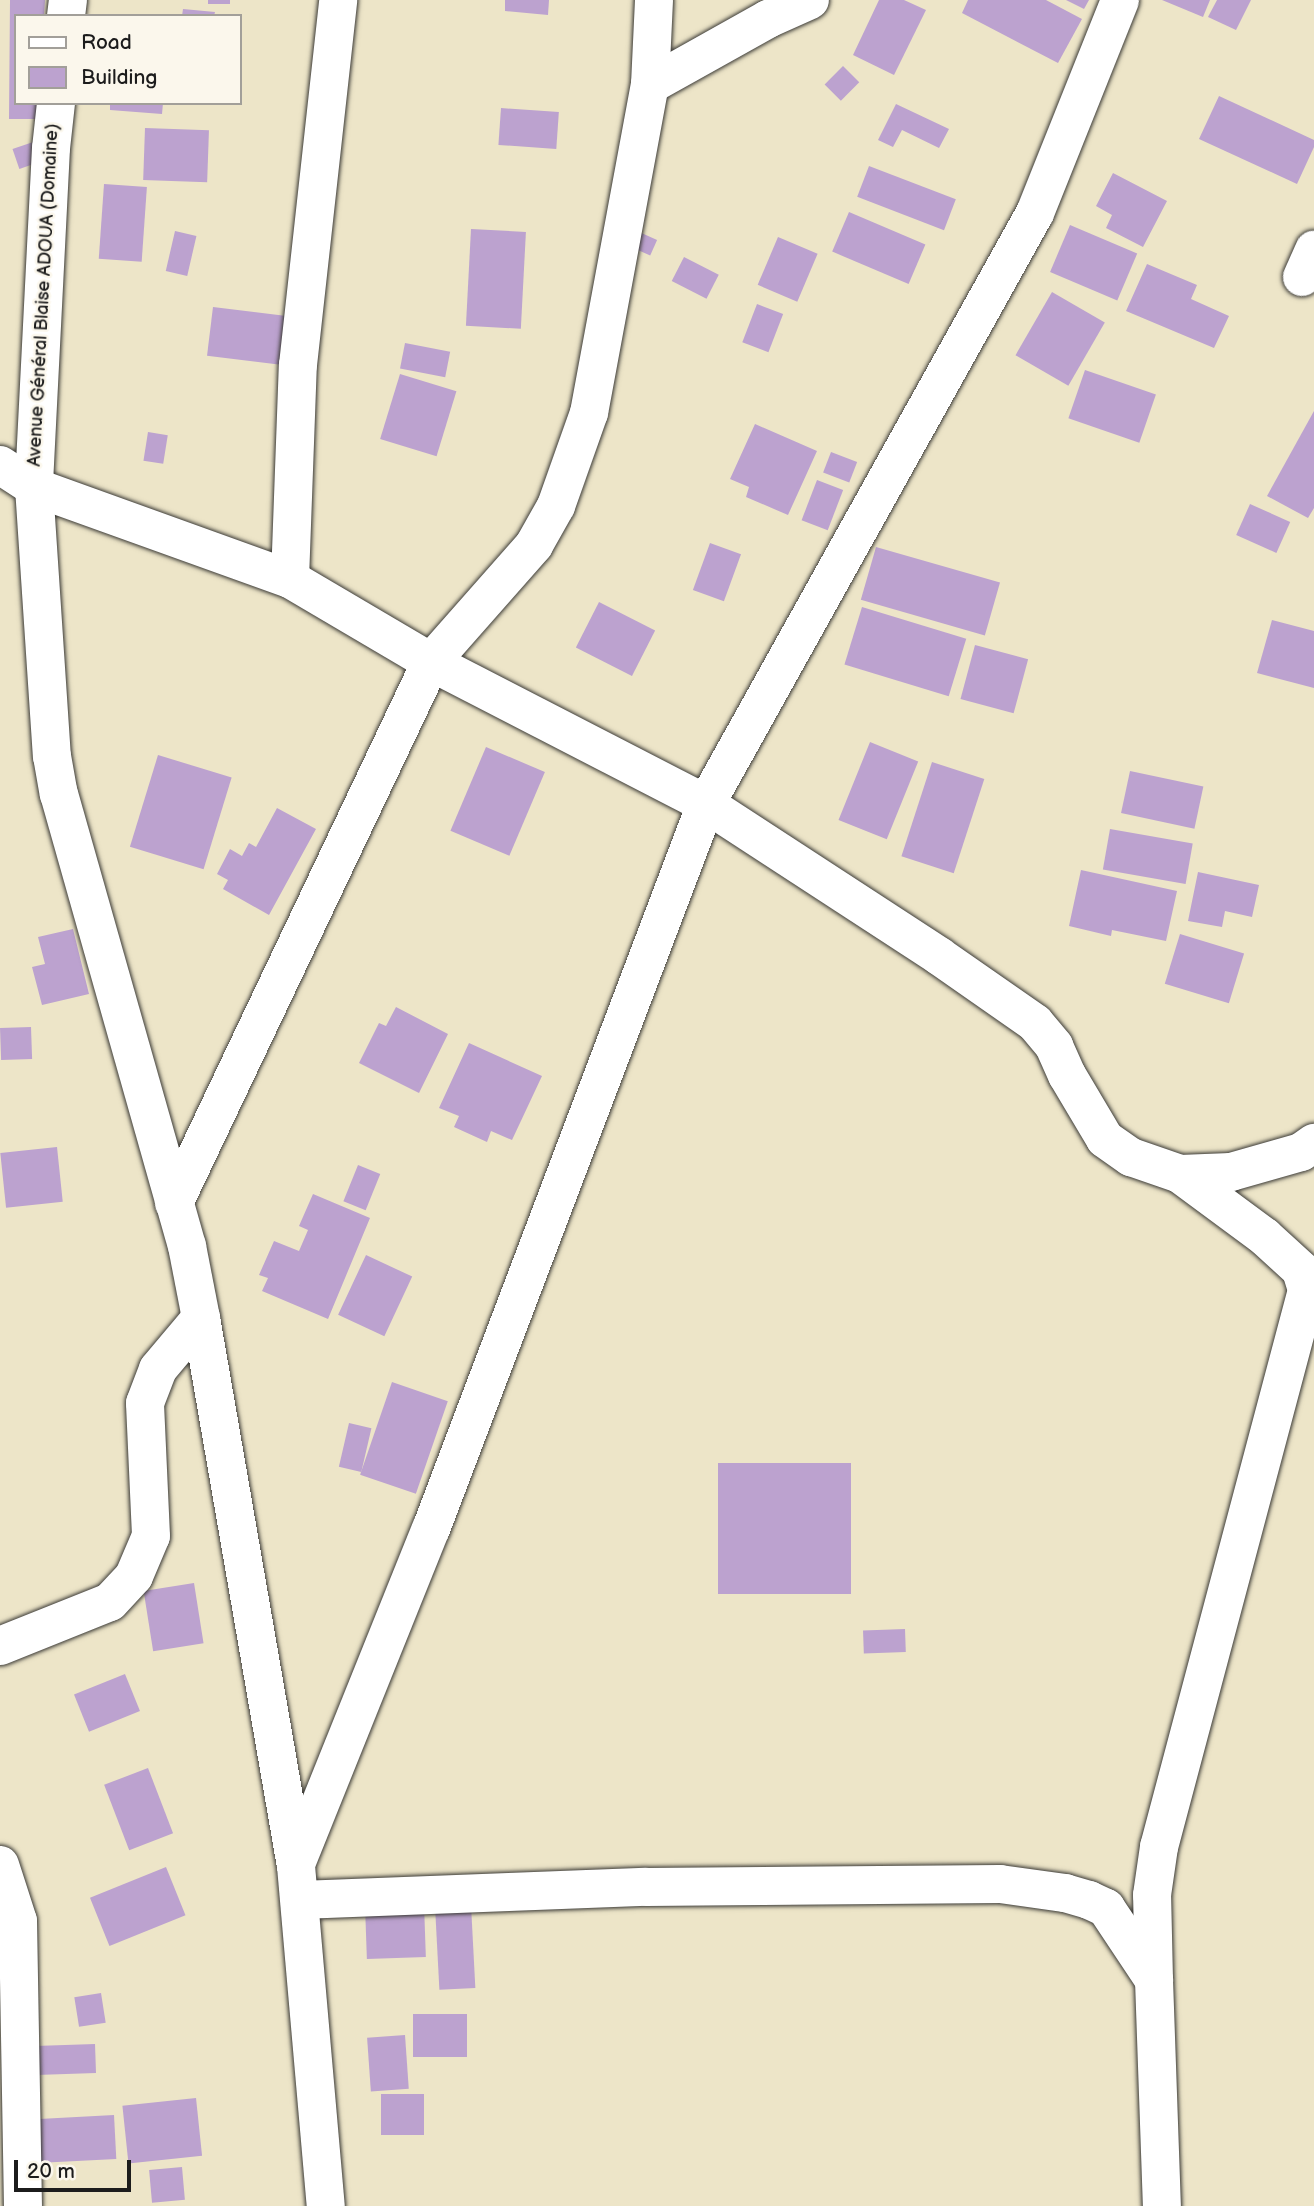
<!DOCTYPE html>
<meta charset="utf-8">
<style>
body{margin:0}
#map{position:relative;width:1314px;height:2206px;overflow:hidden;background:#ede5c8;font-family:"Balsamiq Sans",sans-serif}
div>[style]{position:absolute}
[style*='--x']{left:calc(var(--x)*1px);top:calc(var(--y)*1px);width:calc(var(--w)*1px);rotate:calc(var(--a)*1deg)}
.building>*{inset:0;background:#bca2cf;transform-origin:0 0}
.roads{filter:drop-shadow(0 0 2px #3b3a36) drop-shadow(0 0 2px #3b3a36)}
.minor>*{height:38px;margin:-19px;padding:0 19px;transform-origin:19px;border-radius:19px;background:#fff}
span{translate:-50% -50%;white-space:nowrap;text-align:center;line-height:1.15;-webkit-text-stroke:5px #fbf7ec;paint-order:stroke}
.street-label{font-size:18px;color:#1c1c1c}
.legend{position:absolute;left:14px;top:14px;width:228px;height:91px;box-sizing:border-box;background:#fbf7ec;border:2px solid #a29f99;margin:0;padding:9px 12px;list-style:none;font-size:21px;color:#1c1c1c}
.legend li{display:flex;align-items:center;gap:14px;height:35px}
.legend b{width:35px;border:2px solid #a29f99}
.scale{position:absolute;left:14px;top:2160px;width:117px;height:32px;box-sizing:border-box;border:4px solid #1c1c1c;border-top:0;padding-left:9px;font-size:21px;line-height:24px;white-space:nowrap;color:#1c1c1c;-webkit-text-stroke:5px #fbf7ec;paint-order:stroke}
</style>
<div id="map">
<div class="building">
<div style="clip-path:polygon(10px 0,45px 0,44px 16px,16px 16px,16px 103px,43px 103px,43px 119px,9px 119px)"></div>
<div style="left:208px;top:0;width:22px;height:4px"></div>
<div style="clip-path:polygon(505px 0,549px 0,548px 15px,505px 11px)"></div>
<div style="clip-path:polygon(879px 0,904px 0,926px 10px,894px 75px,853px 55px)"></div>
<div style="clip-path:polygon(968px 0,1046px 0,1082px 19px,1058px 63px,962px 13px)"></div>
<div style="clip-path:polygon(1066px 0,1089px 0,1084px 9px)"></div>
<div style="clip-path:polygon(1162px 0,1210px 0,1203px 17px)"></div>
<div style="clip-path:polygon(1217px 0,1251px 0,1236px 30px,1208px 17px)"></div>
<div style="clip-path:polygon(183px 9px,215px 12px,214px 16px,182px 16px)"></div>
<div style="left:843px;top:66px;width:23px;height:26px;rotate:45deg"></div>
<div style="clip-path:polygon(1219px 96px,1314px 140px,1314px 147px,1297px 184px,1199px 139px)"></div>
<div style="clip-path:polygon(110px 103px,163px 103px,162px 114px,110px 110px)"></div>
<div style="clip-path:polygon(896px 104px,949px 129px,939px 148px,902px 130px,893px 147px,878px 140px)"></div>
<div style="left:501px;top:108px;width:58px;height:37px;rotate:4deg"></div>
<div style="left:145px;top:128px;width:64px;height:52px;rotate:2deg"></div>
<div style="left:39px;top:140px;width:21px;height:28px;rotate:71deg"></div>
<div style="left:869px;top:166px;width:93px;height:33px;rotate:21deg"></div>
<div style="clip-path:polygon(1113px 173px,1167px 201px,1143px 247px,1106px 228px,1112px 215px,1096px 206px)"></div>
<div style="left:104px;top:184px;width:43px;height:75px;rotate:4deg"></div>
<div style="left:849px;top:212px;width:83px;height:43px;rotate:23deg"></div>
<div style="left:1070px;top:225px;width:73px;height:51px;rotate:23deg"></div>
<div style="left:471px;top:229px;width:55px;height:97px;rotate:3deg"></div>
<div style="left:175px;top:231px;width:22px;height:41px;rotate:13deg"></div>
<div style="left:637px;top:231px;width:22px;height:17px;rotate:24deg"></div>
<div style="left:778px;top:237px;width:43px;height:52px;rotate:23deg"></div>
<div style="left:684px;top:257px;width:39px;height:27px;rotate:27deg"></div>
<div style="clip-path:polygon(1147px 264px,1197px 285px,1191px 299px,1229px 316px,1214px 348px,1126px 311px)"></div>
<div style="left:1052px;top:292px;width:61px;height:73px;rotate:30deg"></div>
<div style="left:757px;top:304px;width:28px;height:41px;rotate:21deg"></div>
<div style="left:213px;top:307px;width:74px;height:49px;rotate:7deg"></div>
<div style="left:405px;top:343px;width:46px;height:26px;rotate:11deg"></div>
<div style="left:1085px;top:370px;width:75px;height:51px;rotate:19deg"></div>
<div style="left:400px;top:374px;width:59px;height:68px;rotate:17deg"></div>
<div style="clip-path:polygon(1314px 411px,1314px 508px,1308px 518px,1267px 496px)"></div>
<div style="clip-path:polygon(755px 424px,817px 451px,788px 515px,746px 497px,749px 487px,730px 479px)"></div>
<div style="left:148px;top:432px;width:20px;height:29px;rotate:9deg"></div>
<div style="left:831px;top:452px;width:28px;height:22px;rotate:21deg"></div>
<div style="left:817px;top:480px;width:28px;height:43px;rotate:21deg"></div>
<div style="left:1250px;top:504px;width:44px;height:34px;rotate:24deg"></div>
<div style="left:710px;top:543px;width:33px;height:50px;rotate:20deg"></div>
<div style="left:876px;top:547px;width:129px;height:55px;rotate:16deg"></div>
<div style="left:599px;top:602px;width:63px;height:51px;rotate:27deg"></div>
<div style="left:862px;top:607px;width:109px;height:60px;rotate:17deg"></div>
<div style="clip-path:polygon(1272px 620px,1314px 631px,1314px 688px,1257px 673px)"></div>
<div style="left:975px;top:645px;width:55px;height:56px;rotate:15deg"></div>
<div style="left:870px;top:742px;width:52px;height:84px;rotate:22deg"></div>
<div style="left:486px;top:747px;width:64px;height:91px;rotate:23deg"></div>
<div style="left:158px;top:755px;width:77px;height:96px;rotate:17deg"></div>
<div style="left:932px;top:762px;width:55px;height:99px;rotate:18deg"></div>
<div style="left:1130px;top:771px;width:75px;height:43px;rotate:12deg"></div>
<div style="clip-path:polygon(277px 808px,316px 829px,269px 915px,223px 889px,228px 880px,217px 874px,230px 849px,242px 856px,249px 843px,256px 847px)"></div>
<div style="left:1110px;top:829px;width:84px;height:41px;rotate:10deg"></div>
<div style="clip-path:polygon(1081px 870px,1177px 891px,1166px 941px,1112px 930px,1111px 936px,1069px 926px)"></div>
<div style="clip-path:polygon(1198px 872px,1259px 885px,1252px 917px,1225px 911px,1222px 927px,1188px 921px)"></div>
<div style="clip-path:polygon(73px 929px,89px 994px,42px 1005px,32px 967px,45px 964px,38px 937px)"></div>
<div style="left:1180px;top:934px;width:67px;height:52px;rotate:17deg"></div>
<div style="clip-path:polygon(396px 1007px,448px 1034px,419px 1093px,359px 1063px,379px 1023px,386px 1026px)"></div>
<div style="left:31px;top:1027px;width:32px;height:31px;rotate:88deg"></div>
<div style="clip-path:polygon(469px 1043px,542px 1076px,512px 1140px,491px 1131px,487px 1142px,454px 1127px,459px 1116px,439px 1108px)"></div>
<div style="left:57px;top:1147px;width:55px;height:57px;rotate:84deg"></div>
<div style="left:358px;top:1165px;width:24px;height:39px;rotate:22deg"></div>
<div style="clip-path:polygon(313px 1194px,370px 1218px,328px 1319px,262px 1291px,268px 1278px,259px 1275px,274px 1241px,299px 1251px,308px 1230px,299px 1226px)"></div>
<div style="left:366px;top:1255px;width:51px;height:66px;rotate:25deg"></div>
<div style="left:392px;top:1382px;width:59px;height:98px;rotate:19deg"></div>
<div style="left:349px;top:1423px;width:23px;height:45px;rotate:13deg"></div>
<div style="left:718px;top:1463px;width:133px;height:131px"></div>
<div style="left:194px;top:1583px;width:61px;height:51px;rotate:81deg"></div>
<div style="left:905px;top:1629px;width:23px;height:42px;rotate:88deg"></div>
<div style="left:125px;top:1674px;width:40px;height:55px;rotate:68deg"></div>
<div style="left:148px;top:1768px;width:70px;height:47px;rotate:69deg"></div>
<div style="left:166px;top:1867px;width:52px;height:82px;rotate:68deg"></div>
<div style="left:424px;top:1904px;width:53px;height:59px;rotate:88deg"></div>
<div style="left:471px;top:1905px;width:83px;height:36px;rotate:87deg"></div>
<div style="left:101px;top:1993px;width:30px;height:27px;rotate:81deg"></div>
<div style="left:467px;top:2014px;width:43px;height:54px;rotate:90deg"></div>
<div style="left:405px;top:2035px;width:54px;height:38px;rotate:86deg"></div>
<div style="left:95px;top:2044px;width:29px;height:60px;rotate:88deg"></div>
<div style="left:381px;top:2094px;width:43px;height:41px"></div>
<div style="left:196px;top:2098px;width:58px;height:74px;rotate:84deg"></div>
<div style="left:114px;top:2115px;width:44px;height:89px;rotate:87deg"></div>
<div style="left:182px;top:2167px;width:33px;height:33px;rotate:85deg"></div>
</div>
<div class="roads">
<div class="minor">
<div style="--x:66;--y:16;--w:16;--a:-83"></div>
<div style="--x:650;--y:85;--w:135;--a:-29.2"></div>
<div style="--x:768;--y:19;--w:46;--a:-24.3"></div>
<div style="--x:56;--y:103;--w:45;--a:96.3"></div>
<div style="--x:51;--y:148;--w:339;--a:92.9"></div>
<div style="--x:34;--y:487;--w:270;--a:86.2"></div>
<div style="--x:52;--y:756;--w:39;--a:80"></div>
<div style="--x:59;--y:794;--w:470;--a:74.2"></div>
<div style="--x:187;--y:1246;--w:73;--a:79"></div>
<div style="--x:201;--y:1318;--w:556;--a:80.17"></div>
<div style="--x:296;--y:1866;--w:341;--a:85"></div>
<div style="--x:1302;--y:277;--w:30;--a:-66"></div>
<div style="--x:0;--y:465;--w:40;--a:32.9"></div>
<div style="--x:34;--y:487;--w:272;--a:19.8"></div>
<div style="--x:290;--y:579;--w:164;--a:30.5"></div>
<div style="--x:431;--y:662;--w:309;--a:27.3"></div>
<div style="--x:706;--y:804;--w:278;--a:33.1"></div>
<div style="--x:939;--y:956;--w:117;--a:34.9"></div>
<div style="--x:1035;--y:1023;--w:30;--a:50"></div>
<div style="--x:1054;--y:1046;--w:32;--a:66"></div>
<div style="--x:1067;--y:1075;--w:74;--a:59.3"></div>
<div style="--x:1105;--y:1139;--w:32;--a:35"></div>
<div style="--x:1131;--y:1157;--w:52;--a:19.1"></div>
<div style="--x:1180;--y:1174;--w:51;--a:-2.2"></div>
<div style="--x:1231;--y:1172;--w:73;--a:-15.9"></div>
<div style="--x:1301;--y:1152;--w:16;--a:-35"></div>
<div style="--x:290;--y:579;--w:214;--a:-87.9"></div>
<div style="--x:298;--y:365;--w:367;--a:-83.7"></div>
<div style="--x:174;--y:1203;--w:599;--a:-64.59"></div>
<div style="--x:431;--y:662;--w:156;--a:-48.6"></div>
<div style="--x:534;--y:545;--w:45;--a:-60.6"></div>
<div style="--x:556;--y:506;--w:99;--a:-70.5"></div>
<div style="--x:589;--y:413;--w:334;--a:-79.5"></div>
<div style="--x:650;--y:85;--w:85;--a:-87.3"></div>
<div style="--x:0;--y:1646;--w:118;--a:-21.8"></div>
<div style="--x:110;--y:1602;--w:35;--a:-47"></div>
<div style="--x:134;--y:1576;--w:43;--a:-67"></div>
<div style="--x:151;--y:1536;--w:133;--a:-92.6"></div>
<div style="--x:145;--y:1403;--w:36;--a:-69"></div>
<div style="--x:158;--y:1369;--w:67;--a:-49.9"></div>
<div style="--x:296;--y:1864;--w:361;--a:-68.1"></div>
<div style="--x:431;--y:1529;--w:775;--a:-69.23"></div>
<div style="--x:706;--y:804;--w:676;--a:-60.9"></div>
<div style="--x:1035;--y:213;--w:229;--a:-68.2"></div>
<div style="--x:0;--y:1865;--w:59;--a:72.2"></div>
<div style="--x:18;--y:1921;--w:285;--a:89"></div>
<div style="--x:300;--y:1900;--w:346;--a:-2.2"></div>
<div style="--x:646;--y:1887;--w:354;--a:-0.5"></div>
<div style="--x:1000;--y:1884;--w:66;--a:7.9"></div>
<div style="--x:1065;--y:1893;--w:25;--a:16"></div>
<div style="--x:1089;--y:1900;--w:19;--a:25"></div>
<div style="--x:1106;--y:1908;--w:87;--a:56.3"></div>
<div style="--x:1154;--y:1980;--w:226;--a:88"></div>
<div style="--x:1154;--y:1980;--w:85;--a:-91.3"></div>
<div style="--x:1152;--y:1895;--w:49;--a:-81.7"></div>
<div style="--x:1159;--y:1847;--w:576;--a:-75.12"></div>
<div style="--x:1307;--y:1290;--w:21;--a:-107"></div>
<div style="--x:1301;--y:1270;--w:49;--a:-137.5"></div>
<div style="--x:1265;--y:1237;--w:106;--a:-143.5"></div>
</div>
</div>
<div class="street-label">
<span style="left:44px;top:295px;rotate:-87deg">Avenue Général Blaise ADOUA (Domaine)</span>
</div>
<ul class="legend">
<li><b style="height:9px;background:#fff"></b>Road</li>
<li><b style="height:19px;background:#bca2cf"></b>Building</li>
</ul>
<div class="scale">20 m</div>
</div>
